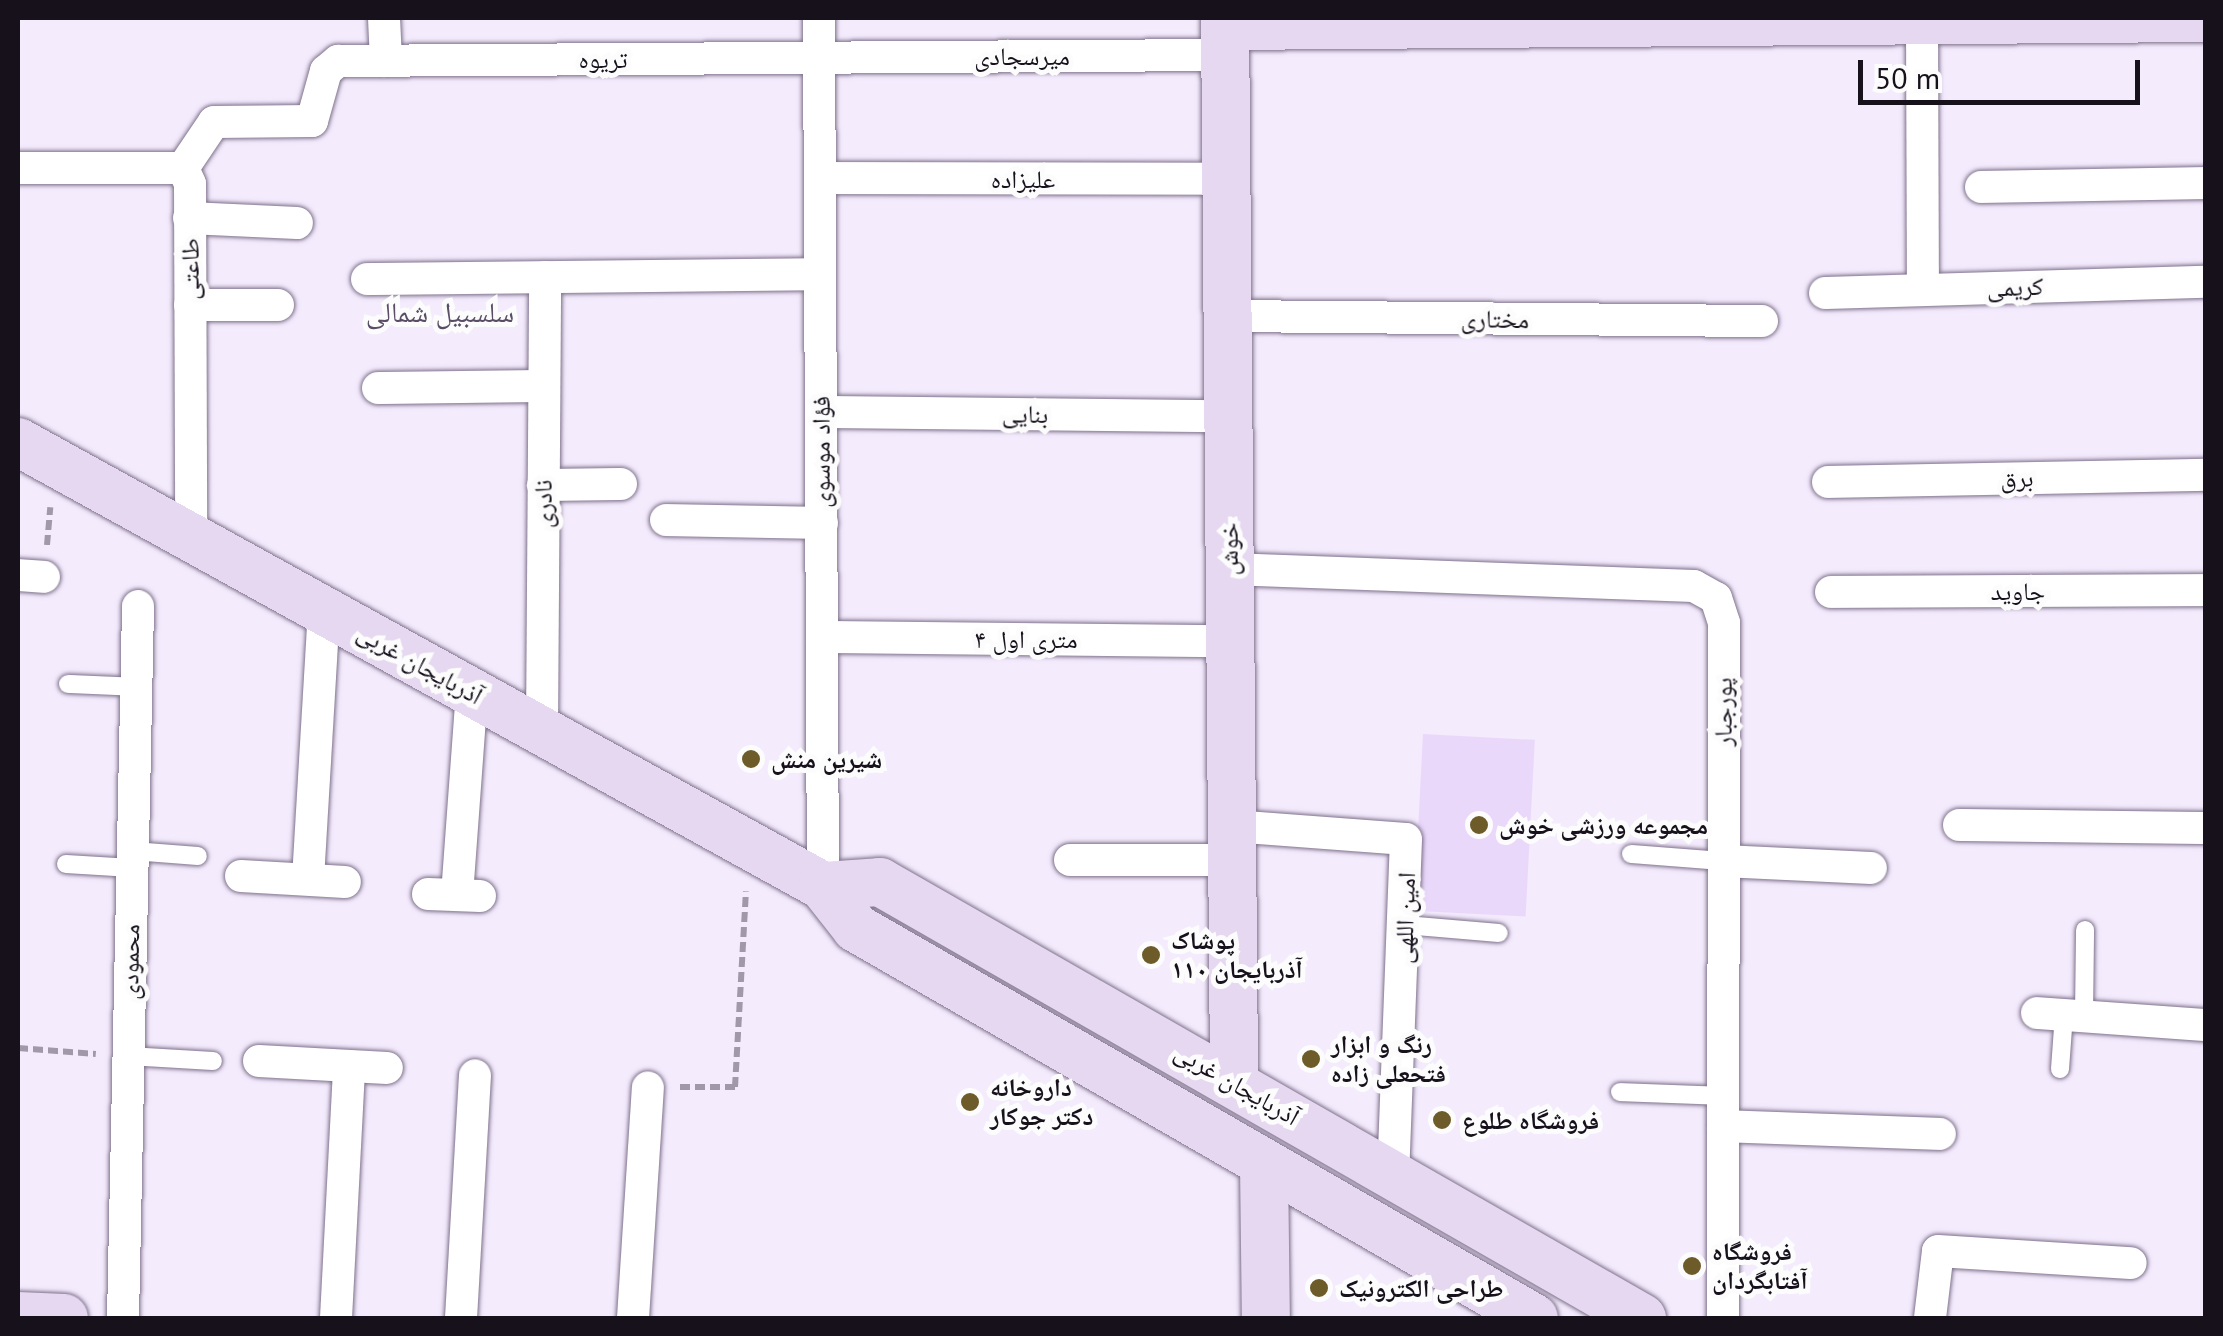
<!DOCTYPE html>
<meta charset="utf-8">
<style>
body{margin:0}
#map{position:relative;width:2223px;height:1336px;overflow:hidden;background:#f4ebfd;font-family:"PT Sans","Noto Naskh Arabic",sans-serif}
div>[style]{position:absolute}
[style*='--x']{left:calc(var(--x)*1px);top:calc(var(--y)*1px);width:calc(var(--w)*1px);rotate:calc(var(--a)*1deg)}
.green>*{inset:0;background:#ead8fb;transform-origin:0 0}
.path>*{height:6px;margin-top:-3px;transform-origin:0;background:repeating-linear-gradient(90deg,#a199a9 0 10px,transparent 0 15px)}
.roads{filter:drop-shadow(0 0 2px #7e718b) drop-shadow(0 0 2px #7e718b)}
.lane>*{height:18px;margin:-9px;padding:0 9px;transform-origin:9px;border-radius:9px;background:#fff}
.street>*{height:32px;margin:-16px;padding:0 16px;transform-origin:16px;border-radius:16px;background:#fff}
.secondary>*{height:48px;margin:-24px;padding:0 24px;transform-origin:24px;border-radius:24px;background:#e5d8f0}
.dots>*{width:28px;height:28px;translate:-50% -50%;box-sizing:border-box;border:5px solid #fcfcfc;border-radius:50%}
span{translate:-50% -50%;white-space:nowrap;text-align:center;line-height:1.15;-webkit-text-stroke:10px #fcfcfc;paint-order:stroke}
.street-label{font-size:25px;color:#17111c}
.poi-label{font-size:25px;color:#17111c;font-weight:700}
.left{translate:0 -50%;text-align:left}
.neighbourhood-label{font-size:28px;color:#5a4e66}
.frame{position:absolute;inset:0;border:20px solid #17111c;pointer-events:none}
.scale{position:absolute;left:1858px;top:60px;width:282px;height:45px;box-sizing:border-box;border:5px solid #17111c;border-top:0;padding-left:12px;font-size:30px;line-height:35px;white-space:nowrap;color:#17111c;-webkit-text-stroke:8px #fcfcfc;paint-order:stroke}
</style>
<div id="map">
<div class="green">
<div style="left:1423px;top:734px;width:112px;height:177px;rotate:3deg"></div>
</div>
<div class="path">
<div style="--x:47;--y:545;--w:38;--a:-85"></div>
<div style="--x:18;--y:1048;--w:78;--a:4.4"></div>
<div style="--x:680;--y:1087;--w:55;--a:0"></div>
<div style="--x:735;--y:1087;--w:196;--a:-86.8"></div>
</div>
<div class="roads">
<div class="lane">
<div style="--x:68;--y:684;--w:68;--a:2.5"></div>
<div style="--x:133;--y:851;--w:65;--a:4.4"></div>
<div style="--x:1631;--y:854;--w:92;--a:4.4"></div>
<div style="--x:66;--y:864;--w:66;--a:3.5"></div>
<div style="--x:1405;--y:925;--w:94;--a:4.9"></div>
<div style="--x:2084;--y:1016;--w:86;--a:-89.3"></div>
<div style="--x:128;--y:1056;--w:85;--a:3.4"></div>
<div style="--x:2060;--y:1069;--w:55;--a:-85.8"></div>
<div style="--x:1620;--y:1092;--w:103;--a:2.2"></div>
</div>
<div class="street">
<div style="--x:384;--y:18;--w:43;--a:87.3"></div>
<div style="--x:819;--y:18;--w:868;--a:89.74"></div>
<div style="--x:1922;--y:21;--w:269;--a:89.8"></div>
<div style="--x:18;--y:168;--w:165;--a:0"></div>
<div style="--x:183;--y:168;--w:55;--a:-56"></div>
<div style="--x:214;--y:122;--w:98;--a:-0.6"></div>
<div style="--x:312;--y:121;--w:52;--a:-74.4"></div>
<div style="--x:326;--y:71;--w:16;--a:-40"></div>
<div style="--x:338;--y:61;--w:887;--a:-0.39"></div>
<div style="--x:183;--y:168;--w:17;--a:66"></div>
<div style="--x:190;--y:184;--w:354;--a:89.8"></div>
<div style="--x:820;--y:178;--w:406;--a:0.1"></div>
<div style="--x:1981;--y:187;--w:225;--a:-1"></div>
<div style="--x:189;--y:218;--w:108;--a:2.7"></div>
<div style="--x:367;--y:279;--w:453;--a:-0.6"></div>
<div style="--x:1825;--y:293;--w:381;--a:-1.7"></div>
<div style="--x:190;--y:305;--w:88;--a:0"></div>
<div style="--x:1227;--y:316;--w:535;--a:0.54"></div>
<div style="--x:378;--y:388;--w:166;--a:-0.7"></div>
<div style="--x:821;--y:412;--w:407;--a:0.6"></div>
<div style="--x:1828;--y:482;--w:378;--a:-1.1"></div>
<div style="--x:543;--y:485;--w:78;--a:-0.7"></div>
<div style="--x:666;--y:520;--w:156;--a:1.1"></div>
<div style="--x:1229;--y:569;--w:465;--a:2.1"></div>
<div style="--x:1694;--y:586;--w:25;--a:29"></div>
<div style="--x:1716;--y:598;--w:26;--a:72"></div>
<div style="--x:1724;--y:623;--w:695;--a:90.08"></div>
<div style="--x:18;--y:575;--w:26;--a:4"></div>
<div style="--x:1831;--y:592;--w:375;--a:-0.3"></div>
<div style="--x:822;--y:637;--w:408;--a:0.6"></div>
<div style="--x:542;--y:731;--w:454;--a:-89.6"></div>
<div style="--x:1959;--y:825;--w:247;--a:0.7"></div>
<div style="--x:1232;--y:826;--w:174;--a:4.3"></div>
<div style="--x:1406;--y:839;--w:334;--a:92.2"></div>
<div style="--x:1070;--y:860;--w:162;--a:0"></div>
<div style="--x:1723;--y:861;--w:148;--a:2.7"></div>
<div style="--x:241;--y:876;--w:104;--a:3.3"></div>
<div style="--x:308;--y:879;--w:269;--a:-86.6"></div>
<div style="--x:428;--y:894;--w:52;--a:2.2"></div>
<div style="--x:457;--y:895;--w:204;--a:-85.8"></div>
<div style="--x:2037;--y:1013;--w:169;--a:4.1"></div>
<div style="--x:259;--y:1061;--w:128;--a:3.1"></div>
<div style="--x:1723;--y:1126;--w:217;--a:2.1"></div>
<div style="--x:123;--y:1318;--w:712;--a:-88.79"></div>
<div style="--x:336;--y:1318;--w:252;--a:-87"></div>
<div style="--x:461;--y:1318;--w:243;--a:-86.7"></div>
<div style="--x:633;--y:1318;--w:231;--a:-86.3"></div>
<div style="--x:1930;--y:1318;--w:67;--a:-83.2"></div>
<div style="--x:1938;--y:1251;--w:193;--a:3.6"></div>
</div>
<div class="secondary">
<div style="--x:1225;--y:18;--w:1063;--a:89.51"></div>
<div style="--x:1225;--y:26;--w:981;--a:-0.47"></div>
<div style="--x:18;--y:442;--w:919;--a:28.88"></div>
<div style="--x:823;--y:886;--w:53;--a:51.8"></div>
<div style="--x:856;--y:928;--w:782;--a:29.91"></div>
<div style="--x:823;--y:886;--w:57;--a:-4"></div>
<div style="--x:880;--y:882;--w:878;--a:29.78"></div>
<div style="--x:1264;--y:1164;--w:154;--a:89.3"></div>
<div style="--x:18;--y:1316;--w:46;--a:2.5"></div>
</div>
</div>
<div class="dots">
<div style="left:751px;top:759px;background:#6e5b2a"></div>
<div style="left:1479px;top:825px;background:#6e5b2a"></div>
<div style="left:1151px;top:955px;background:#6e5b2a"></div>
<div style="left:1311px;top:1059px;background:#6e5b2a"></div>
<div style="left:970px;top:1102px;background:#6e5b2a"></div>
<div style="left:1442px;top:1120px;background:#6e5b2a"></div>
<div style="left:1692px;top:1266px;background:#6e5b2a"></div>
<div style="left:1319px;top:1288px;background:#6e5b2a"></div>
</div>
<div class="street-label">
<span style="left:1022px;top:56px">میرسجادی</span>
<span style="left:603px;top:59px">تریوه</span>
<span style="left:1023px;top:179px">علیزاده</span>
<span style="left:190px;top:269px;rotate:-90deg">طاعتی</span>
<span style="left:2015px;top:287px;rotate:-2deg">کریمی</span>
<span style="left:1495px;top:319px;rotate:1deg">مختاری</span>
<span style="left:1025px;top:414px;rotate:1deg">بنایی</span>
<span style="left:821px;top:452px;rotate:-90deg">فؤاد موسوی</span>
<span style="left:2017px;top:478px;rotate:-1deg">برق</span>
<span style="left:543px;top:504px;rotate:-90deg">نادری</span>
<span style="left:1229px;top:549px;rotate:-90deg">خوش</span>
<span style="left:2018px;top:591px">جاوید</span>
<span style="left:1026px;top:639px">۴ متری اول</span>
<span style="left:420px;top:664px;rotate:29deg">آذربایجان غربی</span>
<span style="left:1723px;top:712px;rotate:-90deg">پورجبار</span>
<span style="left:1405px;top:918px;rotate:-88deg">امین اللهی</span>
<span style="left:130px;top:962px;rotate:-89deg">محمودی</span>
<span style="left:1237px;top:1084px;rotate:30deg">آذربایجان غربی</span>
</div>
<div class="poi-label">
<span class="left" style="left:771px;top:759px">شیرین منش</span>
<span class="left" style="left:1499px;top:825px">مجموعه ورزشی خوش</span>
<span class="left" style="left:1171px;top:955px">پوشاک<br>آذربایجان ۱۱۰</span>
<span class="left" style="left:1331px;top:1059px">رنگ و ابزار<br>فتحعلی زاده</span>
<span class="left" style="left:990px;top:1102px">داروخانه<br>دکتر جوکار</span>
<span class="left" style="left:1462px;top:1120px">فروشگاه طلوع</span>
<span class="left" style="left:1712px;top:1266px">فروشگاه<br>آفتابگردان</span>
<span class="left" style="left:1339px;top:1288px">طراحی الکترونیک</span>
</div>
<div class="neighbourhood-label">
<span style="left:440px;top:312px">سلسبیل شمالی</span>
</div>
<div class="frame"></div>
<div class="scale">50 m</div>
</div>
